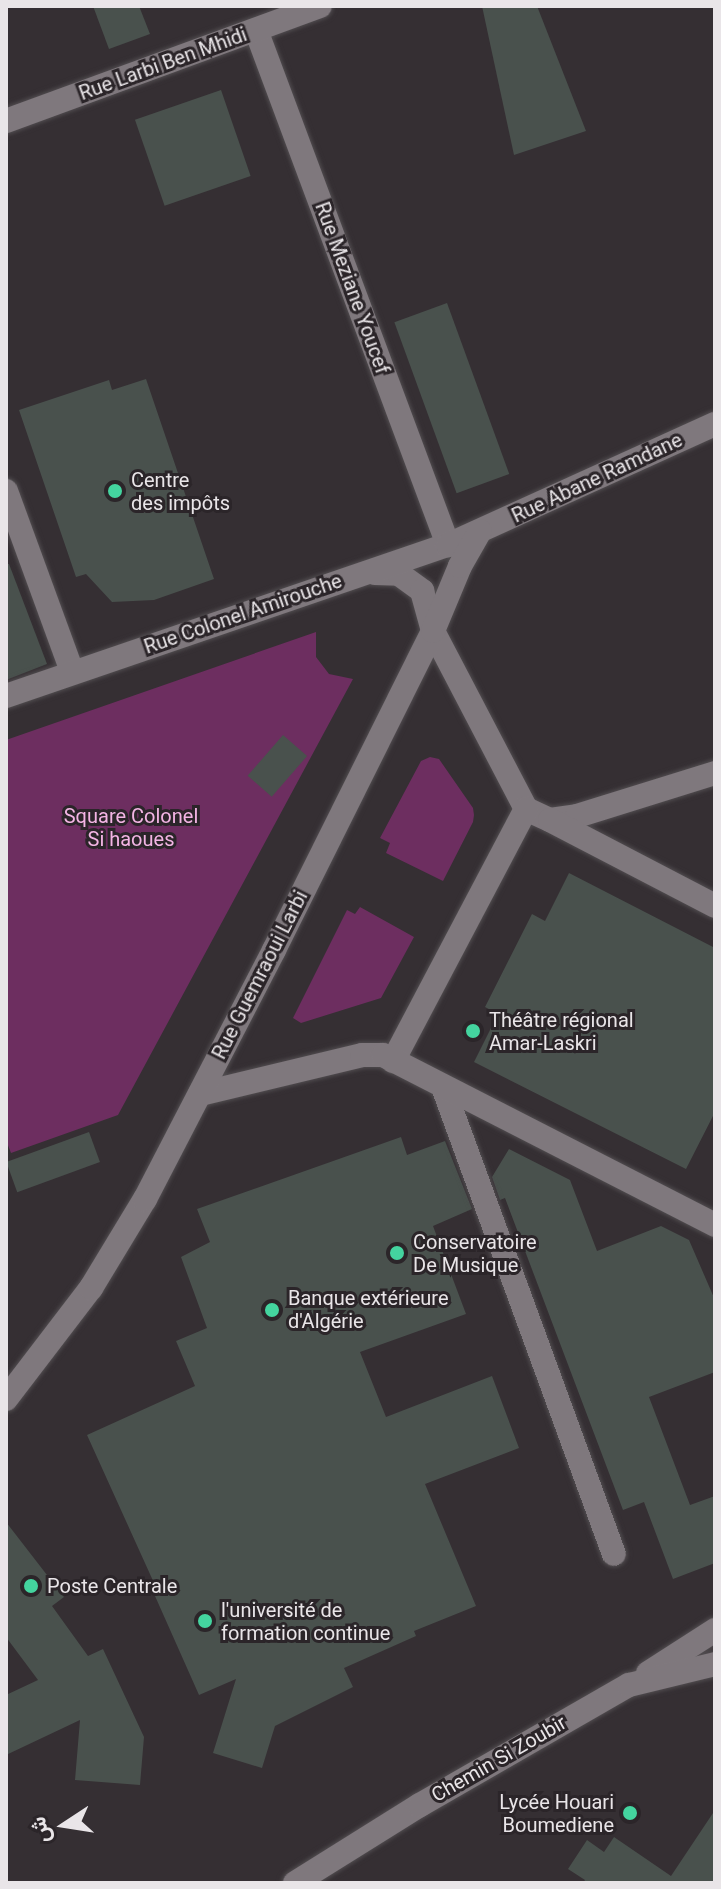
<!DOCTYPE html>
<meta charset="utf-8">
<style>
body{margin:0}
#map{position:relative;width:721px;height:1889px;overflow:hidden;background:#352f33;font-family:Roboto,Vazirmatn,sans-serif}
div>[style]{position:absolute}
[style*='--x']{left:calc(var(--x)*1px);top:calc(var(--y)*1px);width:calc(var(--w)*1px);rotate:calc(var(--a)*1deg)}
.green>*{inset:0;background:#6d2e60}
.building>*{inset:0;background:#49514d;transform-origin:0 0}
.roads{filter:drop-shadow(0 0 2px #514d50) drop-shadow(0 0 2px #514d50)}
.minor>*{height:24px;margin:-12px;padding:0 12px;transform-origin:12px;border-radius:12px;background:#7f787d}
.dots>*{width:22px;height:22px;translate:-50% -50%;box-sizing:border-box;border:4px solid #2b2529;border-radius:50%}
span{translate:-50% -50%;white-space:nowrap;text-align:center;line-height:1.15;-webkit-text-stroke:6px #2b2529;paint-order:stroke}
.street-label{font-size:20px;color:#e9e5e8}
.poi-label{font-size:20px;color:#e9e5e8}
.left{translate:0 -50%;text-align:left}
.right{translate:-100% -50%;text-align:right}
.park-label{font-size:20px;color:#f3b4e4}
.frame{position:absolute;inset:0;border:8px solid #e9e5e8;pointer-events:none}
.north{position:absolute;left:24px;top:1785px;width:80px;height:80px;-webkit-text-stroke:6px #2b2529;paint-order:stroke;rotate:258deg;font-size:22px;font-weight:700;line-height:32px;text-align:center;color:#e9e5e8}
.north::after{content:'';display:block;margin:auto;width:28px;height:36px;background:#e9e5e8;clip-path:polygon(50% 0,100% 100%,50% 72%,0 100%)}
</style>
<div id="map">
<div class="green">
<div style="clip-path:polygon(316px 632px,316px 657px,329px 674px,353px 679px,118px 1115px,11px 1153px,6px 1140px,6px 740px)"></div>
<div style="clip-path:polygon(430px 757px,439px 759px,473px 808px,474px 815px,473px 822px,443px 881px,386px 853px,390px 843px,380px 838px,421px 761px)"></div>
<div style="clip-path:polygon(360px 907px,414px 937px,381px 998px,301px 1023px,293px 1018px,347px 910px,355px 914px)"></div>
</div>
<div class="building">
<div style="clip-path:polygon(93px 6px,139px 6px,150px 34px,109px 49px)"></div>
<div style="clip-path:polygon(482px 6px,537px 6px,586px 131px,514px 155px)"></div>
<div style="left:221px;top:90px;width:91px;height:91px;rotate:71deg"></div>
<div style="left:447px;top:303px;width:182px;height:56px;rotate:70deg"></div>
<div style="clip-path:polygon(146px 379px,214px 579px,154px 600px,112px 602px,86px 574px,76px 577px,19px 410px,109px 380px,112px 390px)"></div>
<div style="clip-path:polygon(6px 564px,9px 564px,47px 664px,6px 680px)"></div>
<div style="left:283px;top:735px;width:32px;height:54px;rotate:41deg"></div>
<div style="clip-path:polygon(569px 873px,715px 948px,715px 1112px,686px 1169px,474px 1062px,498px 1014px,485px 1007px,532px 914px,545px 921px)"></div>
<div style="left:89px;top:1132px;width:32px;height:88px;rotate:70deg"></div>
<div style="clip-path:polygon(401px 1137px,407px 1155px,445px 1141px,472px 1209px,433px 1226px,466px 1314px,360px 1352px,386px 1417px,492px 1376px,519px 1448px,425px 1484px,476px 1606px,414px 1631px,416px 1636px,344px 1668px,353px 1687px,275px 1726px,262px 1768px,213px 1753px,236px 1679px,199px 1695px,155px 1596px,159px 1594px,87px 1435px,195px 1386px,176px 1341px,207px 1328px,181px 1257px,210px 1242px,197px 1209px)"></div>
<div style="clip-path:polygon(509px 1149px,570px 1180px,597px 1251px,661px 1226px,689px 1240px,715px 1300px,715px 1372px,649px 1397px,690px 1505px,715px 1496px,715px 1563px,673px 1579px,644px 1502px,623px 1510px,505px 1198px,500px 1200px,492px 1177px)"></div>
<div style="clip-path:polygon(6px 1522px,64px 1597px,52px 1606px,88px 1656px,103px 1649px,144px 1737px,140px 1785px,75px 1780px,80px 1720px,6px 1755px,6px 1695px,38px 1680px,6px 1637px)"></div>
<div style="clip-path:polygon(715px 1810px,715px 1883px,583px 1883px,585px 1880px,568px 1869px,587px 1840px,604px 1852px,614px 1837px,671px 1876px)"></div>
</div>
<div class="roads">
<div class="minor">
<div style="--x:256;--y:30;--w:550;--a:69.55"></div>
<div style="--x:6;--y:121;--w:334;--a:-20.1"></div>
<div style="--x:6;--y:491;--w:192;--a:69.9"></div>
<div style="--x:375;--y:573;--w:24;--a:2"></div>
<div style="--x:399;--y:574;--w:29;--a:36"></div>
<div style="--x:422;--y:591;--w:41;--a:74.6"></div>
<div style="--x:433;--y:631;--w:201;--a:62.4"></div>
<div style="--x:526;--y:809;--w:26;--a:25"></div>
<div style="--x:550;--y:820;--w:27;--a:-8"></div>
<div style="--x:577;--y:816;--w:145;--a:-17.3"></div>
<div style="--x:6;--y:696;--w:467;--a:-18.9"></div>
<div style="--x:448;--y:545;--w:293;--a:-24.4"></div>
<div style="--x:550;--y:820;--w:186;--a:27.5"></div>
<div style="--x:393;--y:1061;--w:285;--a:-62.2"></div>
<div style="--x:443;--y:1087;--w:497;--a:69.9"></div>
<div style="--x:200;--y:1094;--w:167;--a:-13.5"></div>
<div style="--x:362;--y:1055;--w:21;--a:0"></div>
<div style="--x:383;--y:1055;--w:373;--a:27.1"></div>
<div style="--x:6;--y:1399;--w:140;--a:-52.6"></div>
<div style="--x:91;--y:1288;--w:104;--a:-58.8"></div>
<div style="--x:145;--y:1199;--w:280;--a:-62.6"></div>
<div style="--x:274;--y:950;--w:356;--a:-63.5"></div>
<div style="--x:433;--y:631;--w:70;--a:-67.4"></div>
<div style="--x:460;--y:566;--w:40;--a:-60.3"></div>
<div style="--x:648;--y:1673;--w:80;--a:-32.7"></div>
<div style="--x:295;--y:1883;--w:147;--a:-32"></div>
<div style="--x:420;--y:1805;--w:241;--a:-29.9"></div>
<div style="--x:629;--y:1685;--w:89;--a:-13.7"></div>
</div>
</div>
<div class="dots">
<div style="left:115px;top:491px;background:#44d49f"></div>
<div style="left:473px;top:1031px;background:#44d49f"></div>
<div style="left:397px;top:1253px;background:#44d49f"></div>
<div style="left:272px;top:1310px;background:#44d49f"></div>
<div style="left:31px;top:1586px;background:#44d49f"></div>
<div style="left:205px;top:1621px;background:#44d49f"></div>
<div style="left:630px;top:1813px;background:#44d49f"></div>
</div>
<div class="street-label">
<span style="left:163px;top:64px;rotate:-20deg">Rue Larbi Ben Mhidi</span>
<span style="left:352px;top:288px;rotate:70deg">Rue Meziane Youcef</span>
<span style="left:597px;top:478px;rotate:-25deg">Rue Abane Ramdane</span>
<span style="left:243px;top:614px;rotate:-19deg">Rue Colonel Amirouche</span>
<span style="left:260px;top:975px;rotate:-63deg">Rue Guemraoui Larbi</span>
<span style="left:499px;top:1759px;rotate:-30deg">Chemin Si Zoubir</span>
</div>
<div class="poi-label">
<span class="left" style="left:131px;top:492px">Centre<br>des impôts</span>
<span class="left" style="left:489px;top:1032px">Théâtre régional<br>Amar-Laskri</span>
<span class="left" style="left:413px;top:1254px">Conservatoire<br>De Musique</span>
<span class="left" style="left:288px;top:1310px">Banque extérieure<br>d'Algérie</span>
<span class="left" style="left:47px;top:1586px">Poste Centrale</span>
<span class="left" style="left:221px;top:1622px">l'université de<br>formation continue</span>
<span class="right" style="left:614px;top:1814px">Lycée Houari<br>Boumediene</span>
</div>
<div class="park-label">
<span style="left:131px;top:828px">Square Colonel<br>Si haoues</span>
</div>
<div class="frame"></div>
<div class="north">ش</div>
</div>
